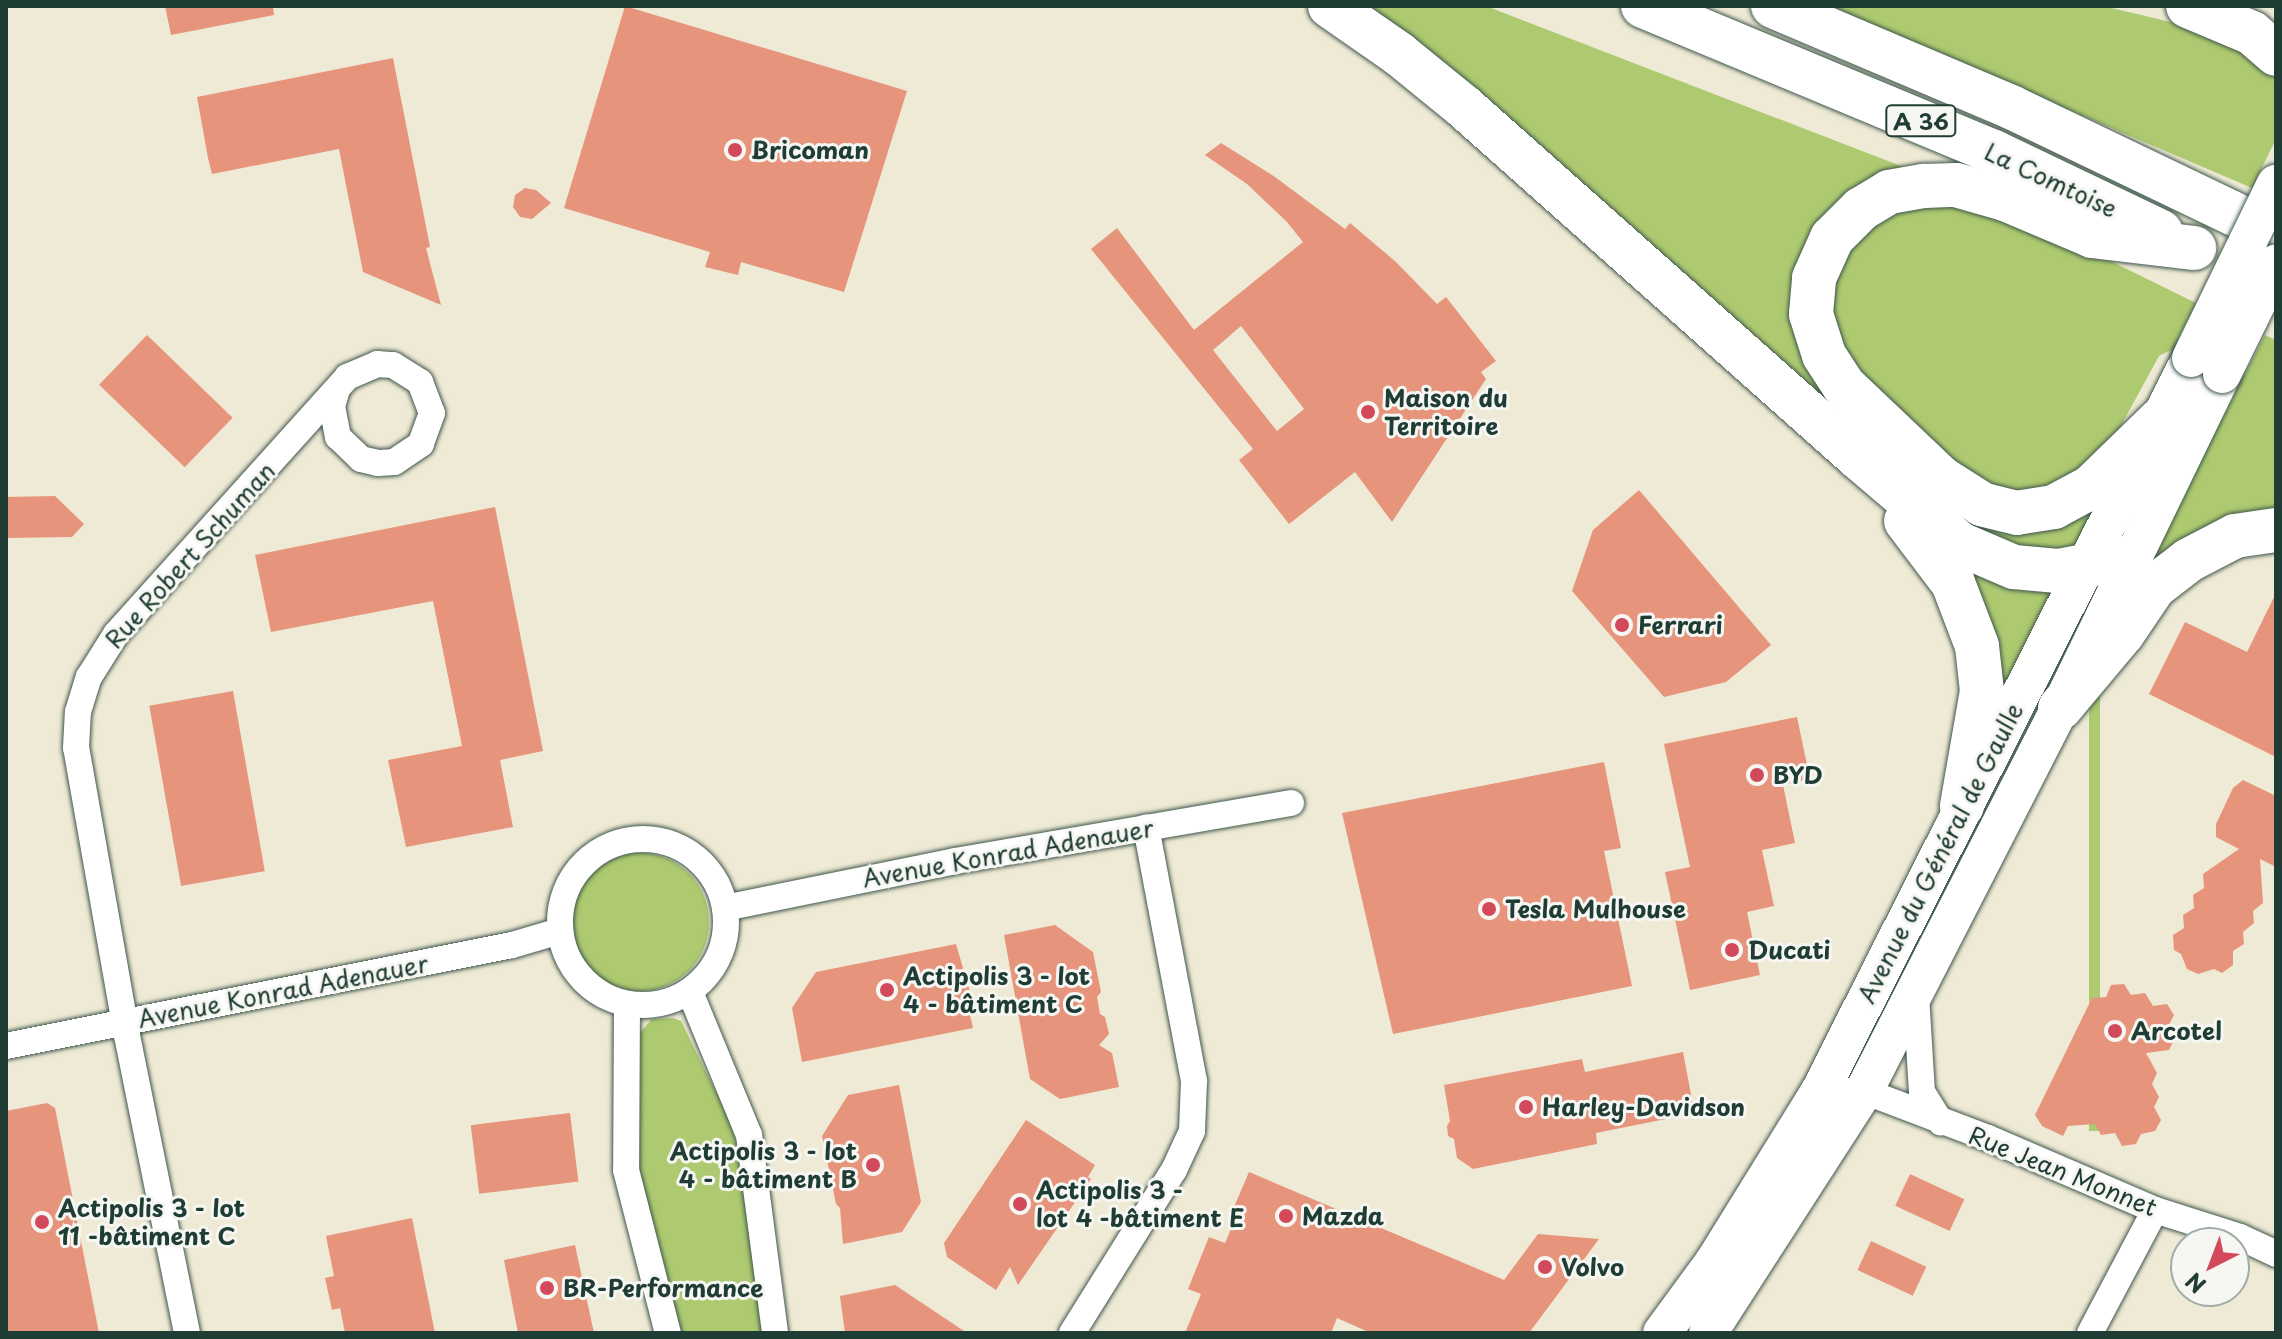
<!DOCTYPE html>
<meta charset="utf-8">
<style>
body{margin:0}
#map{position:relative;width:2282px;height:1339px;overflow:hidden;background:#efead5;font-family:"Playpen Sans",sans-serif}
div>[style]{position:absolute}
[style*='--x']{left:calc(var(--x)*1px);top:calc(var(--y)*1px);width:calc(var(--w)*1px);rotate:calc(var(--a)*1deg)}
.green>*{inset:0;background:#adca70;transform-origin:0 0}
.round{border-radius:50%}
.building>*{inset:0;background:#e6947c;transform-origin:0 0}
.roads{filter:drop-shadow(0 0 2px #3e574c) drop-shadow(0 0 2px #3e574c)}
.minor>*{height:26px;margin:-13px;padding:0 13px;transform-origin:13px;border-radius:13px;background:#fff}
.minor>.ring{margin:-13px;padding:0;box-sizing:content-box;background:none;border:26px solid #fff;border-radius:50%}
.secondary>*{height:38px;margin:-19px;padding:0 19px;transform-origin:19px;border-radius:19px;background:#fff}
.motorway>*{height:44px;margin:-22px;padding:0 22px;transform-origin:22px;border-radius:22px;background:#fff}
.bridges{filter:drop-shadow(0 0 2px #3e574c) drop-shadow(0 0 2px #3e574c)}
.secondary-bridge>*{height:38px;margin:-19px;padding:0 19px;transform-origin:19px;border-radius:19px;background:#fff}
.dots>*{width:22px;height:22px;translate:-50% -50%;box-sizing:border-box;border:4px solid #f6f6f2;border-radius:50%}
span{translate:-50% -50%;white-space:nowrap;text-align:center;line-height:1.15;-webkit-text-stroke:6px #f6f6f2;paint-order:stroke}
.shield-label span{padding:2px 6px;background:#f6f6f2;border:2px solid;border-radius:6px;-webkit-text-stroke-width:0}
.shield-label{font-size:22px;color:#1f3d34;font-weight:700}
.poi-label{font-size:24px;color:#1f3d34;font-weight:700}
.left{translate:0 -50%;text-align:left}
.right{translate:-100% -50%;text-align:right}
.street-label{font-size:24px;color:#1f3d34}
.frame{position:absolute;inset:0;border:8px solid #1f3d34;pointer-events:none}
.north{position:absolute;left:2170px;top:1227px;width:80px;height:80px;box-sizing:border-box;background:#f6f6f2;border:2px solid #a0aca6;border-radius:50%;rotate:222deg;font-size:22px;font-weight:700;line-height:32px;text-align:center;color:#1f3d34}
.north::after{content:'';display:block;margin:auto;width:28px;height:36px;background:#d1495b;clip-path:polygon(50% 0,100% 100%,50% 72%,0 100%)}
</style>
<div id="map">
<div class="green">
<div style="clip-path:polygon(1355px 6px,1486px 6px,1919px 173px,1798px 290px,1921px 476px,2096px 504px,2087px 535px,2071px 551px,2020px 550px,1967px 526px)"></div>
<div style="clip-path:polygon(1826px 6px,2103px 6px,2209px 31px,2262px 60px,2276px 76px,2276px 139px,2252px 188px)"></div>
<div style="clip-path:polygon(1909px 207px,1971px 207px,2082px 247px,2196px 303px,2173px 349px,2159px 356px,2111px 444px,2071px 482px,2022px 496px,1980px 485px,1856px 380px,1827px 310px,1846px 245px,1864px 227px)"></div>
<div style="clip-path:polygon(2265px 335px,2276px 340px,2276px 519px,2131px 596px)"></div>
<div style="clip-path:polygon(1962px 568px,2057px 593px,1994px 717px)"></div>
<div style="left:2089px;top:593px;width:11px;height:538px"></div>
<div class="round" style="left:571px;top:853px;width:138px;height:138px"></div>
<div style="clip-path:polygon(673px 1018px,681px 1021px,729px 1119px,740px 1154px,764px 1333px,679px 1333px,636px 1167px,637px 1036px,652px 1019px)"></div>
</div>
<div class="building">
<div style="clip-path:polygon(165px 6px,273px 6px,274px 15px,171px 35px)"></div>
<div style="clip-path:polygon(625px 6px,907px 91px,844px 292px,741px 262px,738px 275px,705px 267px,710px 252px,564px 208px)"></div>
<div style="clip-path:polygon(393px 58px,430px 247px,426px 248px,441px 305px,363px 272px,339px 149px,212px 174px,208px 158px,197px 97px)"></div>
<div style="clip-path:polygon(evenodd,1221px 143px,1275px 177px,1345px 229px,1350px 223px,1396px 262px,1437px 304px,1446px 297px,1496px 361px,1481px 372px,1486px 379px,1392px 522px,1355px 472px,1289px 524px,1239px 460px,1253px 449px,1091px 249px,1117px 228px,1194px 330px,1303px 242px,1287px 222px,1247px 184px,1205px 155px,1221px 143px,1241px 326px,1304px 409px,1277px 431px,1213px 350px,1241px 326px)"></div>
<div style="clip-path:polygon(525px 188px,536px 190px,551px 203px,532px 219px,520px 217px,513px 207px,515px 195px)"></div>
<div style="left:147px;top:335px;width:119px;height:69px;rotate:44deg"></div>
<div style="clip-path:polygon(1639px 490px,1771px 645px,1726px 682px,1664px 697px,1572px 591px,1593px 530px)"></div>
<div style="clip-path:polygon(55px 496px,84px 524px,72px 537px,6px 538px,6px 497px)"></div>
<div style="clip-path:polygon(495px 507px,543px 751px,500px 760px,513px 827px,406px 847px,388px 760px,462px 746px,433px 601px,271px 632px,255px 555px)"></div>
<div style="clip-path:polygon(2276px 593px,2276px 757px,2149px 694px,2185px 622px,2247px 652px)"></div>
<div style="left:233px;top:691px;width:183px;height:85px;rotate:80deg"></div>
<div style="clip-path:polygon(1797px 717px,1810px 779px,1783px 785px,1795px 843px,1762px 850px,1774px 906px,1747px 912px,1760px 975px,1690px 990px,1665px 872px,1690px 867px,1664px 744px)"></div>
<div style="clip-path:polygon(1604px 762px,1621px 848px,1604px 851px,1632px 986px,1393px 1034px,1342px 813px)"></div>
<div style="clip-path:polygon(2243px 780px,2276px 796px,2276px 867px,2260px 859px,2263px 903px,2253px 911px,2254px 923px,2243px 932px,2244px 944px,2233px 951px,2233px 965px,2222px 973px,2214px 969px,2198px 974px,2187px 969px,2181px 954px,2174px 950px,2173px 935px,2184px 928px,2183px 915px,2194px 908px,2193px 895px,2204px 888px,2203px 874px,2239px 849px,2216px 837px,2216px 824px,2233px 788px)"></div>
<div style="clip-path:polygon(1055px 925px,1093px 952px,1101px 992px,1097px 997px,1100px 1014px,1105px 1017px,1109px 1034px,1099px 1045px,1112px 1053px,1119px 1087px,1060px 1099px,1030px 1079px,1004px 935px)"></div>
<div style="clip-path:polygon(956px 944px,975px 1009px,969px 1010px,973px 1028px,802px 1062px,792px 1008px,816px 972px)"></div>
<div style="clip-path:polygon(2124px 984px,2131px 995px,2145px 993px,2153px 1006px,2167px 1004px,2174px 1015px,2168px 1027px,2175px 1038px,2169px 1050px,2146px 1053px,2157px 1073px,2152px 1084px,2159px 1097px,2154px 1107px,2161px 1120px,2155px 1131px,2141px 1134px,2136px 1144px,2122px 1146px,2115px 1133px,2101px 1135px,2095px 1124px,2068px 1126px,2063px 1136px,2042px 1126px,2035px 1115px,2092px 998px,2106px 997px,2111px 985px)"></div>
<div style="clip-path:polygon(1683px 1052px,1693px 1105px,1686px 1115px,1596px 1133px,1597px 1144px,1473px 1169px,1457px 1158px,1454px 1139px,1448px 1136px,1447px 1126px,1450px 1121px,1444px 1085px,1582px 1059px,1585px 1072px)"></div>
<div style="clip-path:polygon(899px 1085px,921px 1202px,902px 1232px,843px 1244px,840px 1208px,836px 1204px,822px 1136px,848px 1095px)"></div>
<div style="clip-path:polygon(47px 1103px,55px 1108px,99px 1333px,6px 1333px,6px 1111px)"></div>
<div style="left:570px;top:1113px;width:69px;height:100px;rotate:83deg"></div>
<div style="clip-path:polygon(1026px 1120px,1095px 1165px,1088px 1177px,1091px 1179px,1018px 1285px,1010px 1267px,996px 1290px,947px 1257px,944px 1243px)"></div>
<div style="clip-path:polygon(1249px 1172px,1504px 1280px,1538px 1234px,1599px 1239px,1529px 1333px,1371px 1333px,1337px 1318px,1331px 1333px,1185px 1333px,1201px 1294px,1188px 1289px,1209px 1237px,1225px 1243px,1239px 1210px,1234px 1207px)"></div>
<div style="left:1910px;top:1174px;width:60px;height:35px;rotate:25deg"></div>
<div style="clip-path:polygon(412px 1218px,435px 1333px,345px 1333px,340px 1308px,332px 1310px,325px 1278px,334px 1276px,326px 1236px)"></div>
<div style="left:1871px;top:1241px;width:61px;height:32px;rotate:25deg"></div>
<div style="clip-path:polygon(575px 1245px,594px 1333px,518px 1333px,504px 1260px)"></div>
<div style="clip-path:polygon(895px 1285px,967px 1333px,845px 1333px,840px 1296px)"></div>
</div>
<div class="roads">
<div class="minor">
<div class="ring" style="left:560px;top:839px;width:140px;height:140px"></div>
<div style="--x:725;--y:908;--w:235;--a:-11.5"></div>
<div style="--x:955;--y:861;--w:341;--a:-9.8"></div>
<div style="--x:690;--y:992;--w:155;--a:67.6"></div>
<div style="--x:749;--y:1135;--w:200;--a:82.5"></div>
<div style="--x:1916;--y:995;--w:97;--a:86.5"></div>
<div style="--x:1922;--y:1092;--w:36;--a:58"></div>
<div style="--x:627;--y:1004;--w:166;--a:90.3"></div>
<div style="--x:626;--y:1170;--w:168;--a:75.6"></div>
<div style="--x:6;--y:1046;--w:516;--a:-11.29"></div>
<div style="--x:512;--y:945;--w:50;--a:-16.3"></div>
<div style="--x:1847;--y:1091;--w:17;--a:0"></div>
<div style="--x:1864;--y:1091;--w:133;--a:20.8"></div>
<div style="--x:1988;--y:1138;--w:182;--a:23.3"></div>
<div style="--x:2155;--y:1210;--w:89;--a:17.6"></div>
<div style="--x:2240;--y:1237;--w:40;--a:25"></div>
<div style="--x:187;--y:1333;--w:303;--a:-101.4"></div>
<div style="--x:127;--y:1036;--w:292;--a:-100"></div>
<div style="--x:76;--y:748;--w:36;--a:-87"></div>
<div style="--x:78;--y:712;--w:37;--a:-73"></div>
<div style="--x:89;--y:677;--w:51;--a:-57.9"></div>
<div style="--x:116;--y:634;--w:346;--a:-48"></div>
<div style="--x:347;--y:377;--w:33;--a:-23"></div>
<div style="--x:377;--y:364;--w:16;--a:4"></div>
<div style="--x:393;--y:365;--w:32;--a:32"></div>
<div style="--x:420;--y:382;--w:33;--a:69"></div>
<div style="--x:432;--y:413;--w:33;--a:110"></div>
<div style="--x:421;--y:444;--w:32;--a:146"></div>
<div style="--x:394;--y:462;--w:16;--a:176"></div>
<div style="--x:378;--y:463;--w:17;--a:-167"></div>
<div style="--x:361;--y:459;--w:32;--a:-136"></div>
<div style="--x:338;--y:437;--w:32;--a:-101"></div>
<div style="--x:332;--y:406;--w:17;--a:-73"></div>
<div style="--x:1072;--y:1333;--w:192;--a:-58"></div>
<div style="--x:1174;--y:1170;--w:43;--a:-65.2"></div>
<div style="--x:1192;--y:1131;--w:50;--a:-87.7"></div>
<div style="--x:1194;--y:1081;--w:258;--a:-100.7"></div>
<div style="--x:2090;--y:1333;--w:139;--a:-62.1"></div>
</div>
<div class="secondary">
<div style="--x:1662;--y:1333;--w:88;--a:-53.8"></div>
<div style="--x:1714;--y:1262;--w:201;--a:-58.2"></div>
<div style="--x:1820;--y:1091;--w:822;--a:-63.15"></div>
<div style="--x:1708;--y:1333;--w:288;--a:-57.2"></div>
<div style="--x:1864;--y:1091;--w:430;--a:-62.9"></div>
<div style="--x:2060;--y:708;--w:371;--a:-64.1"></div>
</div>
<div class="motorway">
<div style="--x:1330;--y:6;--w:84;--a:34.8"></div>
<div style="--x:1399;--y:54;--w:82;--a:39.1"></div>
<div style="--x:1463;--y:106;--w:530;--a:41.63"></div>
<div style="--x:1859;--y:458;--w:133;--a:40.4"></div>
<div style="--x:1960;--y:544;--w:59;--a:23.1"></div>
<div style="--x:2014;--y:567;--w:44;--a:5.2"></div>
<div style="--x:2058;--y:571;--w:74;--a:-10.9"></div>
<div style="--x:1643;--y:6;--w:380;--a:22.6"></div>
<div style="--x:1994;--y:152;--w:185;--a:25.6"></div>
<div style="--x:1773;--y:6;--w:259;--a:23"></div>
<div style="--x:2011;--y:107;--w:294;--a:25.6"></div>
<div style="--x:2188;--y:6;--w:69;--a:22.9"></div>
<div style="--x:2252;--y:33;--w:32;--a:41"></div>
<div style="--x:2161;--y:419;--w:98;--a:135.8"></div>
<div style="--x:2091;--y:487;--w:42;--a:151.6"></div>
<div style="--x:2054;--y:507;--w:37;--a:171"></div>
<div style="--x:2017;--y:513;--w:36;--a:-166"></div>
<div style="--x:1982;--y:504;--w:49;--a:-147.6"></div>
<div style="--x:1941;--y:478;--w:134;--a:-136.5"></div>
<div style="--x:1844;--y:386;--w:37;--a:-123"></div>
<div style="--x:1824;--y:355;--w:43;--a:-107.6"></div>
<div style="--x:1811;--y:314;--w:36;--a:-85"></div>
<div style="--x:1814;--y:278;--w:44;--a:-65.8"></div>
<div style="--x:1832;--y:238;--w:41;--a:-45"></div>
<div style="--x:1861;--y:209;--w:33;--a:-31"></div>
<div style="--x:1889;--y:192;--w:36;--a:-10"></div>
<div style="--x:1924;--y:186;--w:32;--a:-2"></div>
<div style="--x:1956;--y:185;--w:51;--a:15.9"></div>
<div style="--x:2005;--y:199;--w:95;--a:23"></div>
<div style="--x:2092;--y:236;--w:103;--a:6.7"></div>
<div style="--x:1906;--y:521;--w:78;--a:52.8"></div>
<div style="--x:1953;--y:583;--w:67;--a:69.1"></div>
<div style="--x:1977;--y:646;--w:45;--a:83.7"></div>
<div style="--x:1982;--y:691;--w:117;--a:99.9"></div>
<div style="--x:2060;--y:708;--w:98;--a:-50"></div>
<div style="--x:2123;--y:633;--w:55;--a:-56"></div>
<div style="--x:2154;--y:587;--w:44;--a:-37.6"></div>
<div style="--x:2189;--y:560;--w:52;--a:-27.6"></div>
<div style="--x:2235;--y:536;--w:41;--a:-8.3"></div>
</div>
</div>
<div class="bridges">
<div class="secondary-bridge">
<div style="--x:2191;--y:358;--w:194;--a:-64"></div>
<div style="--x:2222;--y:374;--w:123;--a:-63.9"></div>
</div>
</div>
<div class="dots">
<div style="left:735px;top:150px;background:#d1495b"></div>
<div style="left:1368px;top:412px;background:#d1495b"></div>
<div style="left:1622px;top:625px;background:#d1495b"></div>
<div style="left:1757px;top:775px;background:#d1495b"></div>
<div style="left:1489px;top:909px;background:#d1495b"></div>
<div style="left:1732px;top:950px;background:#d1495b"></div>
<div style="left:887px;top:990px;background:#d1495b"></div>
<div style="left:2115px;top:1031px;background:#d1495b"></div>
<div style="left:1526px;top:1107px;background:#d1495b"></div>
<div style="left:873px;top:1165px;background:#d1495b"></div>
<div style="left:1020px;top:1204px;background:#d1495b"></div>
<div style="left:1286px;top:1216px;background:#d1495b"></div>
<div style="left:42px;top:1222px;background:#d1495b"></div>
<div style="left:1545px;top:1267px;background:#d1495b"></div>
<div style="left:547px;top:1288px;background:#d1495b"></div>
</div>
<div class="shield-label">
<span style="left:1921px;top:121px">A 36</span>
</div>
<div class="poi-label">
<span class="left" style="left:751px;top:150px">Bricoman</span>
<span class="left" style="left:1384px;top:412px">Maison du<br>Territoire</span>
<span class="left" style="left:1638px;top:625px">Ferrari</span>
<span class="left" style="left:1773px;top:775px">BYD</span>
<span class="left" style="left:1505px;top:909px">Tesla Mulhouse</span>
<span class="left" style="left:1748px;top:950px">Ducati</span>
<span class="left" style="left:903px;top:990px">Actipolis 3 - lot<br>4 - bâtiment C</span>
<span class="left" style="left:2131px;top:1031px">Arcotel</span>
<span class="left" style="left:1542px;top:1107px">Harley-Davidson</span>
<span class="right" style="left:857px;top:1165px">Actipolis 3 - lot<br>4 - bâtiment B</span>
<span class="left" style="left:1036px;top:1204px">Actipolis 3 -<br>lot 4 -bâtiment E</span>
<span class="left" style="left:58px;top:1222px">Actipolis 3 - lot<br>11 -bâtiment C</span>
<span class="left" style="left:1302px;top:1216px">Mazda</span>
<span class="left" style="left:1561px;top:1267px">Volvo</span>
<span class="left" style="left:563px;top:1288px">BR-Performance</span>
</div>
<div class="street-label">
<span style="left:2051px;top:180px;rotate:25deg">La Comtoise</span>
<span style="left:190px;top:555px;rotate:-48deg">Rue Robert Schuman</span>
<span style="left:1008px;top:853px;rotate:-10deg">Avenue Konrad Adenauer</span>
<span style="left:1940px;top:853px;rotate:-63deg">Avenue du Général de Gaulle</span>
<span style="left:283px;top:991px;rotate:-11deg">Avenue Konrad Adenauer</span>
<span style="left:2063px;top:1171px;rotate:22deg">Rue Jean Monnet</span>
</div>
<div class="frame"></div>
<div class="north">N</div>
</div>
